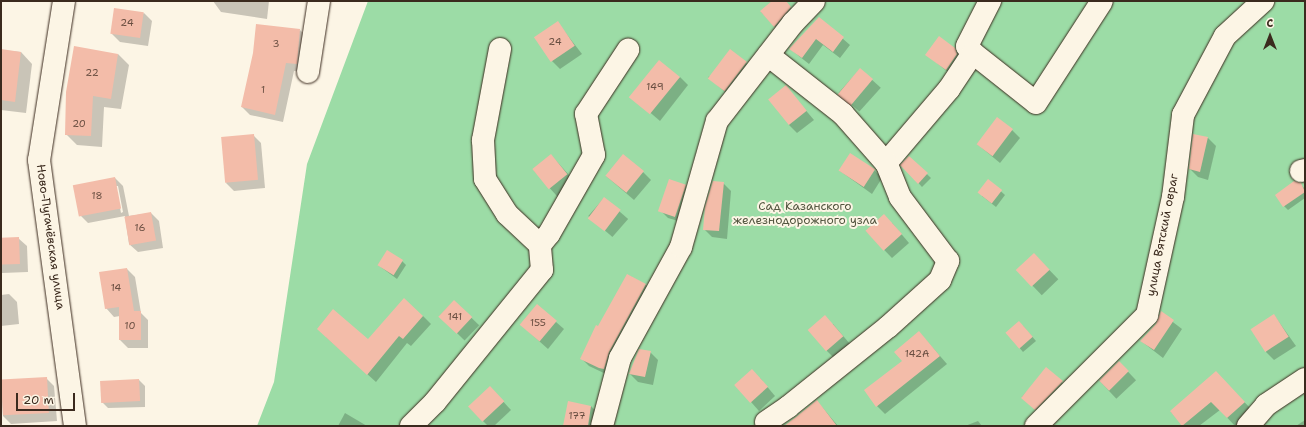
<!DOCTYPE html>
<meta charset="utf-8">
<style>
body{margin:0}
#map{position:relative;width:1306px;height:427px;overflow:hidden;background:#fcf5e5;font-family:"Shantell Sans",sans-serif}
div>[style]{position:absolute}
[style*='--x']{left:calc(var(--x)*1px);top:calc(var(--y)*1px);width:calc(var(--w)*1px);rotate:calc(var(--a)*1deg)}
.green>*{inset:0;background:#9cdca6}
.shadow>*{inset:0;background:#0003;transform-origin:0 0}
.building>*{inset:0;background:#f3bca9;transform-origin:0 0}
.roads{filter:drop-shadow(0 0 1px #3b2a1e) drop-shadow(0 0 1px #3b2a1e)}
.minor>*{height:22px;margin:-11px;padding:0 11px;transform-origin:11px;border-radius:11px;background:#fcf5e5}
span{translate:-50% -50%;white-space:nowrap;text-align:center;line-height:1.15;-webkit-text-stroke:4px #fcf5e5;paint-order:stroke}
.number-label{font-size:10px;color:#694e41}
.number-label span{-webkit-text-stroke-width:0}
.park-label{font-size:12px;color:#535640}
.street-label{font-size:12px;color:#3b2a1e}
.frame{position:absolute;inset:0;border:2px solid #3b2a1e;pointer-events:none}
.north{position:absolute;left:1250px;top:16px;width:40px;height:40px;-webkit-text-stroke:3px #fcf5e5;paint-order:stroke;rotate:0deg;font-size:11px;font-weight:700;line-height:16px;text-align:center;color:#3b2a1e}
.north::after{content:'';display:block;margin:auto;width:14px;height:18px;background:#3b2a1e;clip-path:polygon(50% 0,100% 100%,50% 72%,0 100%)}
.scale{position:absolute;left:16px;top:393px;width:59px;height:18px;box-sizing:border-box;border:2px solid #3b2a1e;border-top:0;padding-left:5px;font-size:12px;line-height:14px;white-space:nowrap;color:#3b2a1e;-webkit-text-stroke:3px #fcf5e5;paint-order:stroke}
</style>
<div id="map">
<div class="green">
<div style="clip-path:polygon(368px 1px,1305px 1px,1305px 426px,257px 426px,274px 382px,307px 164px)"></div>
</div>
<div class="shadow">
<div style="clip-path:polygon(213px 1px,269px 1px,267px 19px,221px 12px)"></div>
<div style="clip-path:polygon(773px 1px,785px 1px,798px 16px,782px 35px,761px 12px)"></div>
<div style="clip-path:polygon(144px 13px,152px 21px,148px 46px,120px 42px,112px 34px)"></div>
<div style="clip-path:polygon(819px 18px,850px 45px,840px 58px,823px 45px,809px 64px,790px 49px)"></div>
<div style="clip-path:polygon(558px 23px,582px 54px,560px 69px,552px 61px)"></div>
<div style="clip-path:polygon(300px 30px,308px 38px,304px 72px,294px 71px,283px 122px,250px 115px,242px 107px)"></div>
<div style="clip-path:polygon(954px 49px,963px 58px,955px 78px,926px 54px)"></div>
<div style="clip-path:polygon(1px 50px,21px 52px,32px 64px,26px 113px,1px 110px)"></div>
<div style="clip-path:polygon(118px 54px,129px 65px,121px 109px,104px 107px,102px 147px,77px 145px,66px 134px)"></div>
<div style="clip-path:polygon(746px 63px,754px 71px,733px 99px,708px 77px)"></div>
<div style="left:860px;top:69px;width:28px;height:32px;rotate:42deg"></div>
<div style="clip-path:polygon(680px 77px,688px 85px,660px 121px,632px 97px)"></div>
<div style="clip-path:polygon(786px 87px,814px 120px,797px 133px,789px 125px)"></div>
<div style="clip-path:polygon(1012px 130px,1020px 138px,1000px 163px,977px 144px)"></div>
<div style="clip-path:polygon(253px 135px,261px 143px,265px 188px,234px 191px,226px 183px)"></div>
<div style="clip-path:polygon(1194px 135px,1208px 138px,1216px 146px,1208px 180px,1198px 177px,1190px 169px)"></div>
<div style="left:551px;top:155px;width:36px;height:23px;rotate:48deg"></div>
<div style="clip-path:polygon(909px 157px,931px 178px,922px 187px,902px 165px)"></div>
<div style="clip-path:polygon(874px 170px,882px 178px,872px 194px,840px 171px)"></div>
<div style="clip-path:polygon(643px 172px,651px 180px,634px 200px,606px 176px)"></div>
<div style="clip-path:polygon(evenodd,115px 178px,123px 186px,129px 216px,151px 213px,159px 221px,163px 248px,138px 252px,129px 244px,125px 216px,88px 223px,80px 215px,115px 178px,116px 186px,118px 186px,123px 212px,121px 213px,116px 186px)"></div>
<div style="clip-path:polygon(988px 180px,1005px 195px,996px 207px,982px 196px)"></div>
<div style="clip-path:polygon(723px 183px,731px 191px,727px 239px,712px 237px,704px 229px)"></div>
<div style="clip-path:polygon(1300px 184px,1305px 189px,1305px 198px,1288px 210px,1284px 206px)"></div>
<div style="clip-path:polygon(685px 185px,693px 194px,685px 223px,668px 218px,660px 210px)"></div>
<div style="left:604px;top:198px;width:32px;height:24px;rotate:41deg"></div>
<div style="clip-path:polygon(892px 223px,909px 243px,892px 258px,866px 231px)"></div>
<div style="clip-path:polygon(18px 238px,27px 246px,28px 272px,2px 273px,1px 239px)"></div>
<div style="left:1034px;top:254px;width:35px;height:23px;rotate:46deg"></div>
<div style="clip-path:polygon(402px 261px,406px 265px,397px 279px,378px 265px)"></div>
<div style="clip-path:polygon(127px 269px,135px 277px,141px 313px,148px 320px,148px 348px,128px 348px,120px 340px,120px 316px,114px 317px,106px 308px)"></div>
<div style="clip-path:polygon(628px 275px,646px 285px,654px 293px,608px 375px,589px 366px,581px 358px)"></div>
<div style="clip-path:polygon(9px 294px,17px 302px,19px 324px,1px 326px,1px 295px)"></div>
<div style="left:454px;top:301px;width:35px;height:21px;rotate:44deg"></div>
<div style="clip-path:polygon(1161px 313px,1182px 329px,1163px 358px,1141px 341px,1157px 324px)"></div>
<div style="clip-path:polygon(1274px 315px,1296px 346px,1274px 360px,1266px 352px)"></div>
<div style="clip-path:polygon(423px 316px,431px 324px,411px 346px,407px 343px,376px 382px,326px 337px,368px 340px)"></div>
<div style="clip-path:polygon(556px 322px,564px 329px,548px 349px,521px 325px)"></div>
<div style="clip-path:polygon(833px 324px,850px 344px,834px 358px,826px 350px)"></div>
<div style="clip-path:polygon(1023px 326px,1036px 341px,1023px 352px,1007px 333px)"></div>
<div style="clip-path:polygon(919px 332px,947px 364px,885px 414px,877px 406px)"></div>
<div style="clip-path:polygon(650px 352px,658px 360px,653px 385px,638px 382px,630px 374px)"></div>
<div style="left:1119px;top:362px;width:25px;height:27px;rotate:47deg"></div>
<div style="left:1047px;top:369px;width:31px;height:38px;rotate:42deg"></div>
<div style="clip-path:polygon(46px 378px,54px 386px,57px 421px,11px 424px,3px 416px,1px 381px)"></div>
<div style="clip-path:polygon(760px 378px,775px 396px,759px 411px,736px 385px)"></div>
<div style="clip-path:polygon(139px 380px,145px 386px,145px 407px,108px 408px,102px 402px)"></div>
<div style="clip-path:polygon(1224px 381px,1252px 410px,1235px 426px,1220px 410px,1199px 426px,1183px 426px,1171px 412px)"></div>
<div style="clip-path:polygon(490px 387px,511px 410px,494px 426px,488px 426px,469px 407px)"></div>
<div style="clip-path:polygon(817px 401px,838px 426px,789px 426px)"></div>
<div style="clip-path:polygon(591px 406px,599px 415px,597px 426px,564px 426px)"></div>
<div style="clip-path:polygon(345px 413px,367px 426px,338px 426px)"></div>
<div style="clip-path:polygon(1305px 420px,1305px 426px,1296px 426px)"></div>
<div style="clip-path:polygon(978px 421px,982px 426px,965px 426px)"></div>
</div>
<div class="building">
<div style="clip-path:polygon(772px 1px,786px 1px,791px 7px,774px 27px,760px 11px)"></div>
<div style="left:114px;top:8px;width:30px;height:26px;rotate:8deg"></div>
<div style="clip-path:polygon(819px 17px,844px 37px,833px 52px,816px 39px,802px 58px,789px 49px)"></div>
<div style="left:558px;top:21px;width:30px;height:29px;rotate:56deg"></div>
<div style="clip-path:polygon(256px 24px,300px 29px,297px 64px,286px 63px,275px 115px,241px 107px,253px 53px)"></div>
<div style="clip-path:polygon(939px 36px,955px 48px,957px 54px,946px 70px,925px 55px)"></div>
<div style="clip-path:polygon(74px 46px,118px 54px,111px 99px,93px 96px,91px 136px,65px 135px,66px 92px)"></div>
<div style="clip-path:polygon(1px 49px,21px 52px,15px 102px,1px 100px)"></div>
<div style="left:730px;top:49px;width:21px;height:37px;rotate:37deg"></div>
<div style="left:659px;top:60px;width:27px;height:48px;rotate:39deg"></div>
<div style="left:860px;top:68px;width:17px;height:35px;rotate:40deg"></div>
<div style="left:786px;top:85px;width:33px;height:23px;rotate:51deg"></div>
<div style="left:997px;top:117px;width:20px;height:34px;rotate:37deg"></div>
<div style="left:254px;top:134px;width:46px;height:33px;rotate:85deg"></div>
<div style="clip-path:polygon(1193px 134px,1208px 137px,1200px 172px,1189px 169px)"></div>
<div style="left:850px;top:153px;width:30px;height:21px;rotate:33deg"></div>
<div style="left:551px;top:154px;width:26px;height:24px;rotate:51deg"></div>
<div style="left:623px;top:154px;width:27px;height:28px;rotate:39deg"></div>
<div style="clip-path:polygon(909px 156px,928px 173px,918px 184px,900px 165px)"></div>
<div style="left:115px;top:177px;width:32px;height:43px;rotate:79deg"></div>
<div style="left:669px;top:179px;width:18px;height:34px;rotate:19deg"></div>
<div style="left:988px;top:179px;width:18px;height:17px;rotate:38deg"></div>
<div style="clip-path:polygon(713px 181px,724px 182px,719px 231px,703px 230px,705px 207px)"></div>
<div style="clip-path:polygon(1294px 181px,1301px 183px,1305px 192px,1283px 207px,1275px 195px)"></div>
<div style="left:604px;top:197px;width:21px;height:27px;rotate:37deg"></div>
<div style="left:151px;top:212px;width:29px;height:27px;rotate:80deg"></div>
<div style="left:884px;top:214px;width:27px;height:25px;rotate:48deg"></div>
<div style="left:19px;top:237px;width:27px;height:18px;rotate:88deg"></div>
<div style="left:387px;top:250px;width:19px;height:18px;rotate:32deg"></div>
<div style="left:1034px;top:253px;width:23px;height:25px;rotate:47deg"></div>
<div style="clip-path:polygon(127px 268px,134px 311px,141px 311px,141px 340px,119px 340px,119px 307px,105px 309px,99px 272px)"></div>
<div style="clip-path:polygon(627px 274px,646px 284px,609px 352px,604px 369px,599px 368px,580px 359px,596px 325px,598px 326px)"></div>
<div style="clip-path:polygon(404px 298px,423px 316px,403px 339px,399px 336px,367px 375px,317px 329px,333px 309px,368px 339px)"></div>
<div style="left:454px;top:300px;width:25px;height:23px;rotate:43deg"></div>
<div style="left:537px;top:304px;width:26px;height:27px;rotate:40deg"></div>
<div style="clip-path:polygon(1161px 311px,1174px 320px,1154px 350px,1140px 341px,1156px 324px)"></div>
<div style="left:1274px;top:314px;width:27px;height:28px;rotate:57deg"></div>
<div style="left:825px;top:315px;width:28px;height:23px;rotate:49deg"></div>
<div style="left:1019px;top:321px;width:21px;height:18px;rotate:49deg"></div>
<div style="clip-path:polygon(919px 331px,940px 356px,876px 407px,864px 390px,902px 361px,894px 352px)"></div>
<div style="clip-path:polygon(639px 349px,651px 351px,645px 377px,629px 374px)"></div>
<div style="left:1119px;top:361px;width:14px;height:28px;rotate:45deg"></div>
<div style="clip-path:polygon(1046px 367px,1063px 381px,1035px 410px,1021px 398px)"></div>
<div style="left:752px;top:369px;width:24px;height:24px;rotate:48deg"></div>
<div style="clip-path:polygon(1216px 371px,1245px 402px,1227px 418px,1211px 402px,1182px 426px,1170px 411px)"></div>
<div style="left:47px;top:377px;width:36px;height:46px;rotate:87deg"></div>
<div style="left:139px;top:379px;width:22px;height:39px;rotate:87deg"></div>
<div style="left:490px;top:386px;width:21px;height:30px;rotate:47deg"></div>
<div style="clip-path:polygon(817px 400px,837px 426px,784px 426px,796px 417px)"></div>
<div style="clip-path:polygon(568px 401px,591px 406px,588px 426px,563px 426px)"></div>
</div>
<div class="roads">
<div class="minor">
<div style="--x:64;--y:1;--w:161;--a:98.9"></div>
<div style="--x:39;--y:160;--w:268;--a:82.3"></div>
<div style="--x:500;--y:49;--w:93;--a:100.6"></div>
<div style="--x:483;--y:140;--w:39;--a:87"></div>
<div style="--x:485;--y:179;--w:41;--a:57.8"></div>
<div style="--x:507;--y:214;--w:45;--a:43.2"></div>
<div style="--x:973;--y:53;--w:9;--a:-131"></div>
<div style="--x:967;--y:46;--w:51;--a:-62.9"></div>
<div style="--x:308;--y:72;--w:72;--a:-81.2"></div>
<div style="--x:886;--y:163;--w:97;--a:-49.6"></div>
<div style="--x:949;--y:89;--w:43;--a:-56.3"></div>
<div style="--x:973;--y:53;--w:80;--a:38.4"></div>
<div style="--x:1036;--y:103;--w:121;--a:-57.1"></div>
<div style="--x:1301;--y:171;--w:4;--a:-14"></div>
<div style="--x:766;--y:422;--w:27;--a:-34"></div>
<div style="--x:788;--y:407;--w:128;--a:-38.7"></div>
<div style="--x:888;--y:327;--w:70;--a:-42.1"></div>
<div style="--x:940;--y:280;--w:21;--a:-67"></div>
<div style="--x:948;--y:261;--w:80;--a:-126.9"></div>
<div style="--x:900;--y:197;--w:37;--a:-112"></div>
<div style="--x:886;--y:163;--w:65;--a:-131.3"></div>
<div style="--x:843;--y:114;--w:95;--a:-141.8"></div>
<div style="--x:411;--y:426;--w:34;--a:-45"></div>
<div style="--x:435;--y:402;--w:170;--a:-51"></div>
<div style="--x:542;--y:270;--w:25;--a:-95"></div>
<div style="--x:540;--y:245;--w:14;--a:-51"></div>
<div style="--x:549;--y:234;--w:91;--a:-60.3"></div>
<div style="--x:594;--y:155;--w:42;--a:-101"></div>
<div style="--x:586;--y:114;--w:77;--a:-56.7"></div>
<div style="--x:602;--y:426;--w:70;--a:-75.2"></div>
<div style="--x:620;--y:358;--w:127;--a:-61.2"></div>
<div style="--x:681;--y:247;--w:131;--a:-74.1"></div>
<div style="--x:717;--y:121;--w:124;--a:-52.2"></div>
<div style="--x:793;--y:23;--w:30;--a:-46"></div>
<div style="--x:1036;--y:426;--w:157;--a:-45"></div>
<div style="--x:1147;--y:315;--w:121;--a:-77.6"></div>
<div style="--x:1173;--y:197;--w:83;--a:-83"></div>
<div style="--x:1183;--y:115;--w:89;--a:-62"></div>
<div style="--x:1225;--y:36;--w:52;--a:-42.6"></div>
<div style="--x:1248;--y:426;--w:28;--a:-49"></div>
<div style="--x:1266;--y:405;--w:47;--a:-33.7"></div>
</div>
</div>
<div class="number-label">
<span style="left:127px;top:23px">24</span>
<span style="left:555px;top:42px">24</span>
<span style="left:276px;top:44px">3</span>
<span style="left:92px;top:73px">22</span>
<span style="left:655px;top:87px">149</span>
<span style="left:263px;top:90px">1</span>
<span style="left:79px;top:124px">20</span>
<span style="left:97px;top:196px">18</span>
<span style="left:140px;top:228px">16</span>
<span style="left:116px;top:288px">14</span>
<span style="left:455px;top:317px">141</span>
<span style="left:538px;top:323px">155</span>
<span style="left:130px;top:326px">10</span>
<span style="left:917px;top:354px">142А</span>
<span style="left:577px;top:416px">177</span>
</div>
<div class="park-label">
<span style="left:805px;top:214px">Сад Казанского<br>железнодорожного узла</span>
</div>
<div class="street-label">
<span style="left:1163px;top:235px;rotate:-79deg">улица Вятский овраг</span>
<span style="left:50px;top:237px;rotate:82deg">Ново-Пугачёвская улица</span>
</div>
<div class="frame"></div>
<div class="north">С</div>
<div class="scale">20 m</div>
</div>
